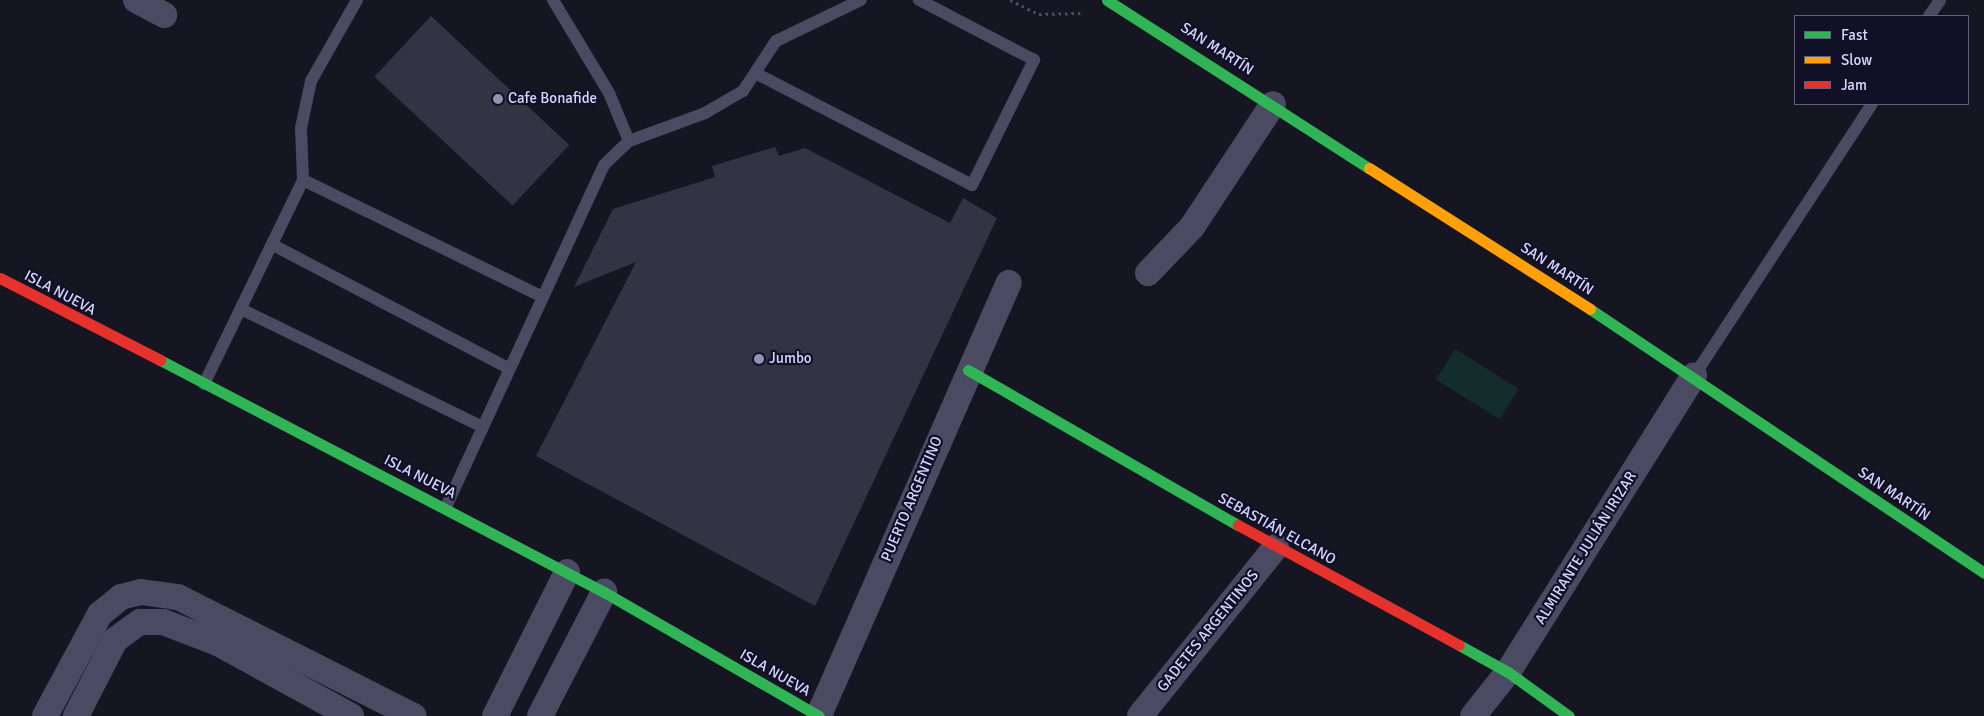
<!DOCTYPE html>
<meta charset="utf-8">
<style>
body{margin:0}
#map{position:relative;width:1984px;height:716px;overflow:hidden;background:#161522;font-family:Signika,sans-serif}
div>[style]{position:absolute}
[style*='--x']{left:calc(var(--x)*1px);top:calc(var(--y)*1px);width:calc(var(--w)*1px);rotate:calc(var(--a)*1deg)}
.green>*{inset:0;background:#132d2c;transform-origin:0 0}
.building>*{inset:0;background:#343344;transform-origin:0 0}
.path>*{height:3px;margin-top:-1.5px;transform-origin:0;background:repeating-linear-gradient(90deg,#44515e 0 2.5px,transparent 0 6.5px)}
.lane>*{height:12px;margin:-6px;padding:0 6px;transform-origin:6px;border-radius:6px;background:#4a4b63}
.street>*{height:26px;margin:-13px;padding:0 13px;transform-origin:13px;border-radius:13px;background:#4a4b63}
.fast>*{height:11px;margin:-5.5px;padding:0 5.5px;transform-origin:5.5px;border-radius:5.5px;background:#30b455}
.slow>*{height:11px;margin:-5.5px;padding:0 5.5px;transform-origin:5.5px;border-radius:5.5px;background:#ff9f0a}
.jam>*{height:11px;margin:-5.5px;padding:0 5.5px;transform-origin:5.5px;border-radius:5.5px;background:#e5322d}
.dots>*{width:14px;height:14px;translate:-50% -50%;box-sizing:border-box;border:2px solid #121027;border-radius:50%}
span{translate:-50% -50%;white-space:nowrap;text-align:center;line-height:1.15;-webkit-text-stroke:4.5px #121027;paint-order:stroke}
.street-label{font-size:15px;color:#d8d6ff}
.poi-label{font-size:15px;color:#d8d6ff}
.left{translate:0 -50%;text-align:left}
.legend{position:absolute;left:1794px;top:15px;width:175px;height:90px;box-sizing:border-box;background:#121027;border:1px solid #615f7d;margin:0;padding:6px 9px;list-style:none;font-size:15px;color:#d8d6ff}
.legend li{display:flex;align-items:center;gap:10px;height:25px}
.legend b{width:25px;border:1px solid #615f7d}
</style>
<div id="map">
<div class="green">
<div style="left:1455px;top:349px;width:75px;height:36px;rotate:32deg"></div>
</div>
<div class="building">
<div style="left:431px;top:16px;width:189px;height:83px;rotate:43deg"></div>
<div style="clip-path:polygon(775px 147px,779px 156px,805px 148px,950px 223px,963px 198px,997px 218px,815px 606px,536px 456px,636px 262px,574px 287px,613px 209px,715px 177px,712px 166px)"></div>
</div>
<div class="path">
<div style="--x:1010;--y:0;--w:32;--a:26"></div>
<div style="--x:1039;--y:14;--w:42;--a:-1.4"></div>
</div>
<div class="lane">
<div style="--x:553;--y:0;--w:109;--a:58.9"></div>
<div style="--x:609;--y:93;--w:52;--a:67.4"></div>
<div style="--x:1929;--y:16;--w:19;--a:-55"></div>
<div style="--x:755;--y:73;--w:244;--a:27.3"></div>
<div style="--x:972;--y:185;--w:140;--a:-63.6"></div>
<div style="--x:1034;--y:60;--w:130;--a:-152.4"></div>
<div style="--x:303;--y:180;--w:267;--a:26"></div>
<div style="--x:273;--y:245;--w:267;--a:27.6"></div>
<div style="--x:243;--y:310;--w:267;--a:26"></div>
<div style="--x:1694;--y:376;--w:325;--a:-56.8"></div>
<div style="--x:204;--y:384;--w:227;--a:-64.1"></div>
<div style="--x:303;--y:180;--w:52;--a:-92.2"></div>
<div style="--x:301;--y:128;--w:48;--a:-78"></div>
<div style="--x:311;--y:81;--w:93;--a:-60.4"></div>
<div style="--x:446;--y:507;--w:377;--a:-65.2"></div>
<div style="--x:604;--y:165;--w:35;--a:-44"></div>
<div style="--x:629;--y:141;--w:81;--a:-20.2"></div>
<div style="--x:705;--y:113;--w:44;--a:-30.1"></div>
<div style="--x:743;--y:91;--w:60;--a:-56.6"></div>
<div style="--x:776;--y:41;--w:94;--a:-25.8"></div>
</div>
<div class="street">
<div style="--x:136;--y:0;--w:32;--a:28"></div>
<div style="--x:1148;--y:273;--w:64;--a:-46.3"></div>
<div style="--x:1192;--y:227;--w:147;--a:-56.6"></div>
<div style="--x:819;--y:715;--w:472;--a:-66.3"></div>
<div style="--x:45;--y:716;--w:116;--a:-61.7"></div>
<div style="--x:100;--y:614;--w:27;--a:-39"></div>
<div style="--x:121;--y:597;--w:21;--a:-14"></div>
<div style="--x:141;--y:592;--w:37;--a:8"></div>
<div style="--x:178;--y:597;--w:264;--a:26.8"></div>
<div style="--x:76;--y:716;--w:85;--a:-62.8"></div>
<div style="--x:115;--y:640;--w:31;--a:-36"></div>
<div style="--x:140;--y:622;--w:23;--a:0"></div>
<div style="--x:163;--y:622;--w:59;--a:20.9"></div>
<div style="--x:218;--y:643;--w:152;--a:28.8"></div>
<div style="--x:495;--y:716;--w:161;--a:-63.4"></div>
<div style="--x:540;--y:716;--w:140;--a:-62.7"></div>
<div style="--x:1140;--y:716;--w:217;--a:-51.2"></div>
<div style="--x:1473;--y:716;--w:56;--a:-51.5"></div>
<div style="--x:1508;--y:672;--w:350;--a:-57.9"></div>
</div>
<div class="fast">
<div style="--x:1107;--y:0;--w:311;--a:32.7"></div>
<div style="--x:1590;--y:309;--w:474;--a:33.8"></div>
<div style="--x:160;--y:360;--w:501;--a:27.59"></div>
<div style="--x:604;--y:592;--w:248;--a:30"></div>
<div style="--x:968;--y:370;--w:311;--a:29.9"></div>
<div style="--x:1459;--y:645;--w:56;--a:28.9"></div>
<div style="--x:1508;--y:672;--w:75;--a:35.8"></div>
</div>
<div class="slow">
<div style="--x:1369;--y:168;--w:262;--a:32.5"></div>
</div>
<div class="jam">
<div style="--x:0;--y:278;--w:180;--a:27.1"></div>
<div style="--x:1238;--y:525;--w:251;--a:28.5"></div>
</div>
<div class="dots">
<div style="left:498px;top:99px;background:#9492b2"></div>
<div style="left:759px;top:359px;background:#9492b2"></div>
</div>
<div class="street-label">
<span style="left:1217px;top:49px;rotate:33deg">SAN MARTÍN</span>
<span style="left:1557px;top:269px;rotate:33deg">SAN MARTÍN</span>
<span style="left:60px;top:293px;rotate:28deg">ISLA NUEVA</span>
<span style="left:420px;top:477px;rotate:27deg">ISLA NUEVA</span>
<span style="left:1894px;top:494px;rotate:34deg">SAN MARTÍN</span>
<span style="left:912px;top:499px;rotate:-67deg">PUERTO ARGENTINO</span>
<span style="left:1277px;top:529px;rotate:29deg">SEBASTIÁN ELCANO</span>
<span style="left:1586px;top:548px;rotate:-58deg">ALMIRANTE JULIÁN IRIZAR</span>
<span style="left:1208px;top:631px;rotate:-51deg">GADETES ARGENTINOS</span>
<span style="left:775px;top:673px;rotate:30deg">ISLA NUEVA</span>
</div>
<div class="poi-label">
<span class="left" style="left:508px;top:99px">Cafe Bonafide</span>
<span class="left" style="left:769px;top:359px">Jumbo</span>
</div>
<ul class="legend">
<li><b style="height:6px;background:#30b455"></b>Fast</li>
<li><b style="height:6px;background:#ff9f0a"></b>Slow</li>
<li><b style="height:6px;background:#e5322d"></b>Jam</li>
</ul>
</div>
